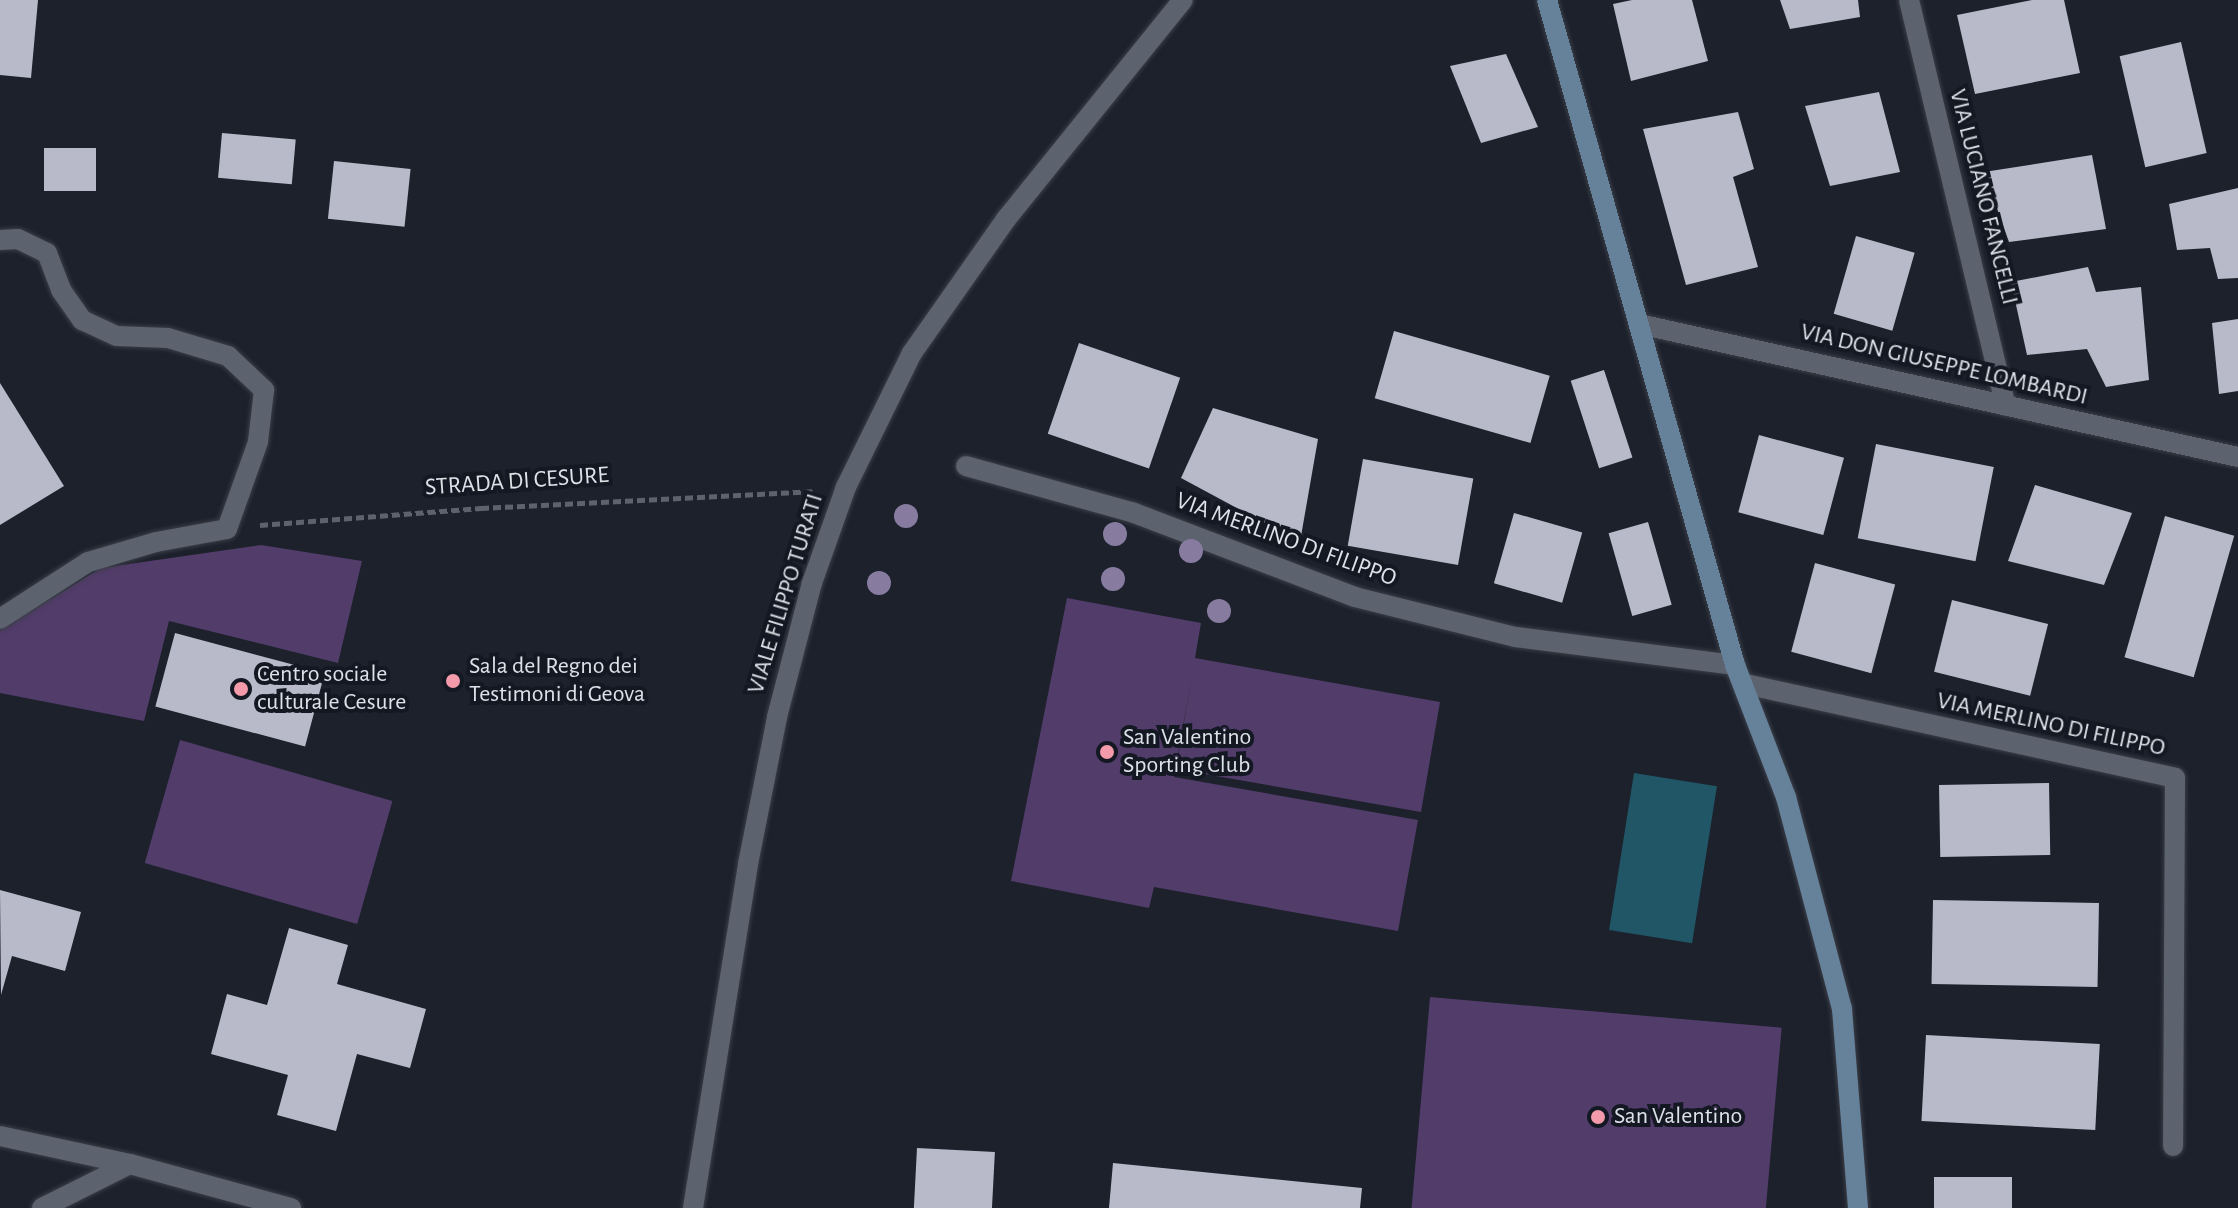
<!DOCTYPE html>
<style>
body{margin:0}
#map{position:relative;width:2238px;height:1208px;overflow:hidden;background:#1c212c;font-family:"Alegreya Sans",sans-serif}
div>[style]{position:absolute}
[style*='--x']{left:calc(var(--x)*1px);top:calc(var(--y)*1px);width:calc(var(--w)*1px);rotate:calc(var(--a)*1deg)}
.green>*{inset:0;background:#523c6a;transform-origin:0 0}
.water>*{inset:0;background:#205666;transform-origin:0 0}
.building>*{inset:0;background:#b9bac9;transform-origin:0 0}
.path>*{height:5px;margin-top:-2.5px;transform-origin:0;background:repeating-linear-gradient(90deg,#5e626c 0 8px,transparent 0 12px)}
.roads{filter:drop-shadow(0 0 2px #3a3e47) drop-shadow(0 0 2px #3a3e47)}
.minor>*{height:20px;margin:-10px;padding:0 10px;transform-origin:10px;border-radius:10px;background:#5c636f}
.tertiary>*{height:20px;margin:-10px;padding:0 10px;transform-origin:10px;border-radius:10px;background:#5c636f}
.secondary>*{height:20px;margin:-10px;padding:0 10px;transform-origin:10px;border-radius:10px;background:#66819a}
.trees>*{width:24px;height:24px;margin:-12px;border-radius:50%;background:#877ca0}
.dots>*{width:22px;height:22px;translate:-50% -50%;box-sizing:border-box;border:4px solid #131822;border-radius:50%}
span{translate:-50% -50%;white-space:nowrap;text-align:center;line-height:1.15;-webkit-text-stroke:8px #131822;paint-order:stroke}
.street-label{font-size:24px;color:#dde1e8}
.poi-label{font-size:24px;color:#dde1e8}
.left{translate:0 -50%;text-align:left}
</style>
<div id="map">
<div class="green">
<div style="clip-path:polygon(261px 545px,362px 561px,338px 663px,169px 621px,144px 721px,0 693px,0 630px,101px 568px)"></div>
<div style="clip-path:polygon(1067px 598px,1201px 623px,1195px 658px,1440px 702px,1421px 812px,1176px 769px,1192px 675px,1174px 777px,1418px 820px,1398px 931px,1154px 887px,1149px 908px,1011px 881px)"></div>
<div style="left:180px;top:740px;width:221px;height:128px;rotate:16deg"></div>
<div style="left:1430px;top:997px;width:353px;height:212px;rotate:5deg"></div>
</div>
<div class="water">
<div style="left:1634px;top:773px;width:84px;height:159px;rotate:9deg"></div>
</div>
<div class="building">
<div style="clip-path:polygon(0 0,38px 0,31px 78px,0 75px)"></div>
<div style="clip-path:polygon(1632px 0,1692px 0,1708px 61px,1631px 81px,1613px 4px)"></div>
<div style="clip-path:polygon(1780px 0,1858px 0,1860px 17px,1790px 29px)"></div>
<div style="clip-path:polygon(2032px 0,2064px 0,2080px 73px,1975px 94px,1957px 15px)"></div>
<div style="left:2181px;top:42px;width:114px;height:63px;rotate:77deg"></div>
<div style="clip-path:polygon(1506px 54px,1538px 127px,1481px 143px,1450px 66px)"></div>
<div style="clip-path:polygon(1879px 92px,1900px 172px,1830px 186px,1805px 106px)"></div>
<div style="clip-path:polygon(1738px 112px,1754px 169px,1733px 177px,1758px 267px,1686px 285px,1643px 129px)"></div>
<div style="left:222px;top:133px;width:74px;height:45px;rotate:5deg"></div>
<div style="left:44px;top:148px;width:52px;height:43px"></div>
<div style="clip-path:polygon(2092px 155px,2106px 229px,2009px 242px,1984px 172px)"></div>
<div style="left:334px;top:161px;width:77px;height:58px;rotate:6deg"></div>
<div style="clip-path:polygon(2238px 188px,2238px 278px,2218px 279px,2210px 248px,2177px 250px,2169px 204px)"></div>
<div style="left:1856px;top:236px;width:61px;height:81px;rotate:16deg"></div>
<div style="clip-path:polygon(2088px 267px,2096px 292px,2141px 287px,2149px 380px,2106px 387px,2087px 349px,2027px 355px,2011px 282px)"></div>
<div style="clip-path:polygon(2238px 319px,2238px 391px,2219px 394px,2212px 323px)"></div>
<div style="left:1394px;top:331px;width:162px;height:70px;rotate:16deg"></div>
<div style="left:1079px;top:343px;width:107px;height:96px;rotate:19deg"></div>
<div style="left:1604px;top:370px;width:92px;height:35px;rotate:72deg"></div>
<div style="clip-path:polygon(0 383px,64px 486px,0 525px)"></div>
<div style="clip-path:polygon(1213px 408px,1318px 439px,1300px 542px,1181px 478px)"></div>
<div style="left:1759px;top:435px;width:88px;height:80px;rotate:15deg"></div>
<div style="left:1876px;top:444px;width:120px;height:96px;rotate:11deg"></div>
<div style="left:1363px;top:459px;width:112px;height:88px;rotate:10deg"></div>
<div style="clip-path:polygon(2035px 485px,2132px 513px,2104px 585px,2008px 561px)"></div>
<div style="left:1514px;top:513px;width:71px;height:73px;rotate:16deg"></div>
<div style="left:2165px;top:516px;width:72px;height:147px;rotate:16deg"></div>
<div style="left:1648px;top:522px;width:86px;height:41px;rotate:74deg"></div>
<div style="left:1815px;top:563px;width:83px;height:92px;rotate:15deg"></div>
<div style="left:1952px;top:600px;width:99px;height:74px;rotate:14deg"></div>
<div style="left:175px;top:633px;width:155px;height:76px;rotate:15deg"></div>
<div style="left:2049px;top:783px;width:72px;height:110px;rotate:89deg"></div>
<div style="clip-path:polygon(0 890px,81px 912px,65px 971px,12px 956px,1px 995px)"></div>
<div style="left:1933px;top:900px;width:166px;height:84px;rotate:1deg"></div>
<div style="clip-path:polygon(289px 928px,348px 945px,337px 984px,426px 1009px,410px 1068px,357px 1054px,336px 1131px,277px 1115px,288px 1075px,211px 1054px,227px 994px,267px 1005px)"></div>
<div style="left:1926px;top:1035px;width:174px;height:86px;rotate:3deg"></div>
<div style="left:917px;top:1148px;width:78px;height:60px;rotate:3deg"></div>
<div style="clip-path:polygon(1113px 1163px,1362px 1188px,1360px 1208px,1109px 1208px)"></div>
<div style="left:1934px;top:1177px;width:78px;height:31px"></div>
</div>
<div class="path">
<div style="--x:260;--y:525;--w:222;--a:-4.4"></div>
<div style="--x:481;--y:508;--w:332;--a:-2.9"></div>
</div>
<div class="roads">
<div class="minor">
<div style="--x:1909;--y:0;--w:417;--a:76.6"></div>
<div style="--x:0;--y:240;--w:18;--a:-3"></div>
<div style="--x:18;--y:239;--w:32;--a:26"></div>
<div style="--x:47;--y:253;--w:40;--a:69"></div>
<div style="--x:61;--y:290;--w:37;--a:55"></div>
<div style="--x:82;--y:320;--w:38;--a:25"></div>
<div style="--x:117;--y:336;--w:51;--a:2.2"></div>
<div style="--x:168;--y:338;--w:63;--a:16.7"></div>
<div style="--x:228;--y:356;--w:50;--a:43.4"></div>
<div style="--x:264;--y:390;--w:52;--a:96.6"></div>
<div style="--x:258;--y:442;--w:92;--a:109.6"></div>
<div style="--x:227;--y:529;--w:72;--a:169.6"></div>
<div style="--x:156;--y:542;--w:71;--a:163.6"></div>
<div style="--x:88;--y:562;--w:105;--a:147.1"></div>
<div style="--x:1639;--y:324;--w:614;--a:12.52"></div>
<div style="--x:966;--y:466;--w:174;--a:15.6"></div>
<div style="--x:1134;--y:513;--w:236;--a:20.8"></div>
<div style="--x:1355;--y:597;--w:166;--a:14"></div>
<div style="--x:1516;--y:637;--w:221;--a:7.3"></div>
<div style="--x:1745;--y:684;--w:440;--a:12.3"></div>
<div style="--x:2175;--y:778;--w:368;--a:90.3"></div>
<div style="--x:0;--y:1136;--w:133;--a:12.2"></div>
<div style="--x:130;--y:1164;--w:167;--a:15.3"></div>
<div style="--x:42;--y:1208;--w:98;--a:-26.6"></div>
</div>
<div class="tertiary">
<div style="--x:693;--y:1208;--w:348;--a:-80.9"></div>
<div style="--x:748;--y:864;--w:150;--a:-78.8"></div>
<div style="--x:777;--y:717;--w:138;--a:-75.4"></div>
<div style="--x:812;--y:583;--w:102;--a:-70.5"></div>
<div style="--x:846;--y:487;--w:149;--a:-63.8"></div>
<div style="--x:912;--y:353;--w:165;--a:-54.9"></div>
<div style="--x:1007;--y:218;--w:280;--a:-51.1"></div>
</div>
<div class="secondary">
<div style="--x:1547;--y:0;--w:691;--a:74.21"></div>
<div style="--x:1735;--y:665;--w:142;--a:68.9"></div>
<div style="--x:1786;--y:797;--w:219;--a:75.2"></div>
<div style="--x:1842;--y:1009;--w:200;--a:85.4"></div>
</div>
</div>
<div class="trees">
<div style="left:906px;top:516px"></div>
<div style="left:1115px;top:534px"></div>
<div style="left:1191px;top:551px"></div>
<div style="left:1113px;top:579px"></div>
<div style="left:879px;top:583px"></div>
<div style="left:1219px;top:611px"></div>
</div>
<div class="dots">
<div style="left:453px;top:681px;background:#f39aab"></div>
<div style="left:241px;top:689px;background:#f39aab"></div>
<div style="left:1107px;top:752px;background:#f39aab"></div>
<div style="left:1598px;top:1117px;background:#f39aab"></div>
</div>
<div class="street-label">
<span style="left:1983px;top:197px;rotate:76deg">VIA LUCIANO FANCELLI</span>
<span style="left:1944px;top:365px;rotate:13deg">VIA DON GIUSEPPE LOMBARDI</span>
<span style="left:517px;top:482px;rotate:-4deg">STRADA DI CESURE</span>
<span style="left:1286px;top:540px;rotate:20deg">VIA MERLINO DI FILIPPO</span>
<span style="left:786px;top:594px;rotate:-73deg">VIALE FILIPPO TURATI</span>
<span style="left:2051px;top:725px;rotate:12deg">VIA MERLINO DI FILIPPO</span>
</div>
<div class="poi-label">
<span class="left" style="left:469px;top:681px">Sala del Regno dei<br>Testimoni di Geova</span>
<span class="left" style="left:257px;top:689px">Centro sociale<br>culturale Cesure</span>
<span class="left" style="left:1123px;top:752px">San Valentino<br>Sporting Club</span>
<span class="left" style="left:1614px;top:1117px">San Valentino</span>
</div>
</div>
